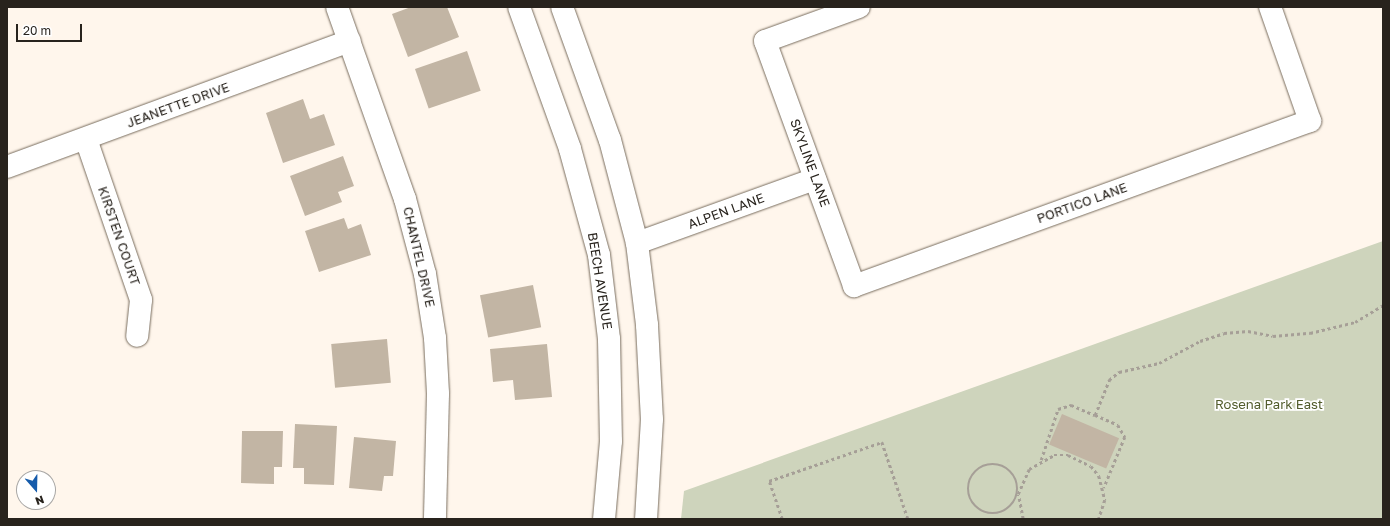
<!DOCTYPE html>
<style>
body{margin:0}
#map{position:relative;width:1390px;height:526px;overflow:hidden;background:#fff6ec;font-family:"Golos Text",sans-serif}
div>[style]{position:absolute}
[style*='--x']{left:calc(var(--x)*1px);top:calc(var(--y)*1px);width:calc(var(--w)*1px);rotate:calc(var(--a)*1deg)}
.green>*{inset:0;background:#ced4bc}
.building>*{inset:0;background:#c2b5a4;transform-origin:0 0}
.path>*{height:2.5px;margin-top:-1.25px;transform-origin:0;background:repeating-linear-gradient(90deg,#a69f97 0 3px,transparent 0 6px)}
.path>.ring{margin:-1.25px;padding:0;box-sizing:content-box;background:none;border:2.5px solid #a69f97;border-radius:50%}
.roads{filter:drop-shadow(0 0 1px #796d5e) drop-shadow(0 0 1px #796d5e)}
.minor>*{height:22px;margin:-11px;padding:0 11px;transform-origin:11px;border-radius:11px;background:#fff}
.major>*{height:22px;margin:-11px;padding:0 11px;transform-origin:11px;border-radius:11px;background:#fff}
span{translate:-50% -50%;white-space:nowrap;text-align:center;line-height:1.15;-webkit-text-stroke:3.5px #fff;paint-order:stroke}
.street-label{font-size:13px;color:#28231d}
.park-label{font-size:13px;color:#525c2c}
.frame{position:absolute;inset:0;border:8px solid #28231d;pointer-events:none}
.north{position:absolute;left:16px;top:470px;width:40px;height:40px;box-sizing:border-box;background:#fff;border:1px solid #a9a7a5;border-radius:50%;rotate:160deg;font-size:11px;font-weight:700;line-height:16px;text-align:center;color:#28231d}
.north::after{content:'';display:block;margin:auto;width:14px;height:18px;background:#155bab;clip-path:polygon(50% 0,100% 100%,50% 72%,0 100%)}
.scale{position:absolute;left:16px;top:24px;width:66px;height:18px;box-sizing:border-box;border:2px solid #28231d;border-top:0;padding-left:5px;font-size:12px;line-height:14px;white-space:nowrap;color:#28231d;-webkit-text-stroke:3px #fff;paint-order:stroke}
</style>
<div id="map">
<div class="green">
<div style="clip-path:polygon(1383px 241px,1383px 519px,681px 519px,684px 491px)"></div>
</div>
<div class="building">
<div style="clip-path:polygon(411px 7px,447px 7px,459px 37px,408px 57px,392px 14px)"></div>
<div style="left:467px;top:51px;width:42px;height:55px;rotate:71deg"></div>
<div style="clip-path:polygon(303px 99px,310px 119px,324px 114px,335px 145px,283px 163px,266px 113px)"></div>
<div style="clip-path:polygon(343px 156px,354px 186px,338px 192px,342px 202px,305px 216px,290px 176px)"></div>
<div style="clip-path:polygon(344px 218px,348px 229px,361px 224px,371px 255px,319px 272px,305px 231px)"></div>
<div style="left:533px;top:285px;width:43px;height:54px;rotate:79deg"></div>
<div style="left:387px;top:339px;width:44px;height:56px;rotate:85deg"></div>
<div style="clip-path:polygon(547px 344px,552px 397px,515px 400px,513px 380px,493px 382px,490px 349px)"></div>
<div style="left:1062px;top:414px;width:62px;height:33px;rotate:23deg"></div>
<div style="clip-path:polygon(295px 424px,337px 426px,334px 485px,304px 484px,304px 468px,293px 468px)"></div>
<div style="clip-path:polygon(242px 431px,283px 431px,282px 467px,274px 467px,274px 484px,241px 483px)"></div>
<div style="clip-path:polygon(354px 437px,396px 441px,393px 476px,384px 476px,382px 491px,349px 488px)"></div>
</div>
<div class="path">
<div style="--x:1095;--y:415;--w:25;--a:23"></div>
<div style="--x:1118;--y:425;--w:14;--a:60"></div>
<div style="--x:1125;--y:437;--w:55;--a:112.4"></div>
<div style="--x:1041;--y:460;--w:54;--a:-71.6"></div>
<div style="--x:1058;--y:409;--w:14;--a:-17"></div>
<div style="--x:1071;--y:405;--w:26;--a:23"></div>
<div style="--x:1095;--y:415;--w:38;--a:-68"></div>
<div style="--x:1109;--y:380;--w:13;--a:-39"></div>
<div style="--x:1119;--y:372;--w:41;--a:-12.7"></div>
<div style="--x:1159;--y:363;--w:47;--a:-28.2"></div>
<div style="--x:1200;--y:341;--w:25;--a:-18"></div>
<div style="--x:1224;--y:333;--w:24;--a:-5"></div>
<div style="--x:1248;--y:331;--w:25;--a:11"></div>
<div style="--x:1273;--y:336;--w:37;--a:-5"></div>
<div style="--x:1310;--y:333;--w:46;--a:-13.7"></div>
<div style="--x:1355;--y:322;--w:33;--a:-31"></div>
<div class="ring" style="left:968px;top:464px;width:47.5px;height:47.5px"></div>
<div style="--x:782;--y:519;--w:40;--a:-108.9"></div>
<div style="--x:769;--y:481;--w:120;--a:-19"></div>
<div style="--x:882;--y:442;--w:81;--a:71.3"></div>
<div style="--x:1023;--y:519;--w:25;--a:-101"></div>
<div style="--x:1018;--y:494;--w:27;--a:-66"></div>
<div style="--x:1029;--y:469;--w:29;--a:-29"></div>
<div style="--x:1054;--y:455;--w:14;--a:0"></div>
<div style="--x:1068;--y:455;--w:25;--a:26"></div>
<div style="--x:1091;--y:466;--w:13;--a:51"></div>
<div style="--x:1099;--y:476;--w:25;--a:76"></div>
<div style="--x:1105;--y:500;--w:20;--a:108"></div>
</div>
<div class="roads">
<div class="minor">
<div style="--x:337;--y:7;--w:204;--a:70.5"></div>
<div style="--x:405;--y:199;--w:78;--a:75.1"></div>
<div style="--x:425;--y:274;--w:65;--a:81.1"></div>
<div style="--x:435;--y:338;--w:56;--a:86.9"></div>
<div style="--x:438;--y:394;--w:125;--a:91.4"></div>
<div style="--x:859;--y:7;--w:100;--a:160.1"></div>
<div style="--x:765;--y:41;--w:261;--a:70"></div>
<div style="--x:854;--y:286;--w:485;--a:-19.9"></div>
<div style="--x:1310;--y:121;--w:121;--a:-109.3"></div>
<div style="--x:86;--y:139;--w:170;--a:71.1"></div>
<div style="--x:141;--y:300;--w:36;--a:96"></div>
<div style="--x:7;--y:167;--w:365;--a:-20.2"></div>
<div style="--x:637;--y:243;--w:189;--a:-19.8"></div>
</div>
<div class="major">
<div style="--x:519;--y:7;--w:151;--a:70.2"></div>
<div style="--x:570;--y:149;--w:110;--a:74.7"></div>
<div style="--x:599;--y:255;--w:85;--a:83.2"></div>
<div style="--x:609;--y:339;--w:102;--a:88.9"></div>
<div style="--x:611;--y:441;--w:78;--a:95.1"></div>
<div style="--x:562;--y:7;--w:141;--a:70.2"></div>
<div style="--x:610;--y:140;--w:106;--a:75.3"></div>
<div style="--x:637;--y:243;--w:83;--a:83"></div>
<div style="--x:647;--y:325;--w:94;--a:87"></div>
<div style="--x:652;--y:419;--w:100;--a:93.4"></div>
</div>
</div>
<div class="street-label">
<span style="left:178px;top:105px;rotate:-20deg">JEANETTE DRIVE</span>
<span style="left:810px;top:163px;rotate:70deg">SKYLINE LANE</span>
<span style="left:1082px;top:203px;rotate:-20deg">PORTICO LANE</span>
<span style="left:726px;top:211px;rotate:-20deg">ALPEN LANE</span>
<span style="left:119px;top:236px;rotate:71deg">KIRSTEN COURT</span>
<span style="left:419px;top:257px;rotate:77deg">CHANTEL DRIVE</span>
<span style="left:600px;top:281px;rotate:81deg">BEECH AVENUE</span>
</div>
<div class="park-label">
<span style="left:1269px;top:404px">Rosena Park East</span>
</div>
<div class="frame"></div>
<div class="north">N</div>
<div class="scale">20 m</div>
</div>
